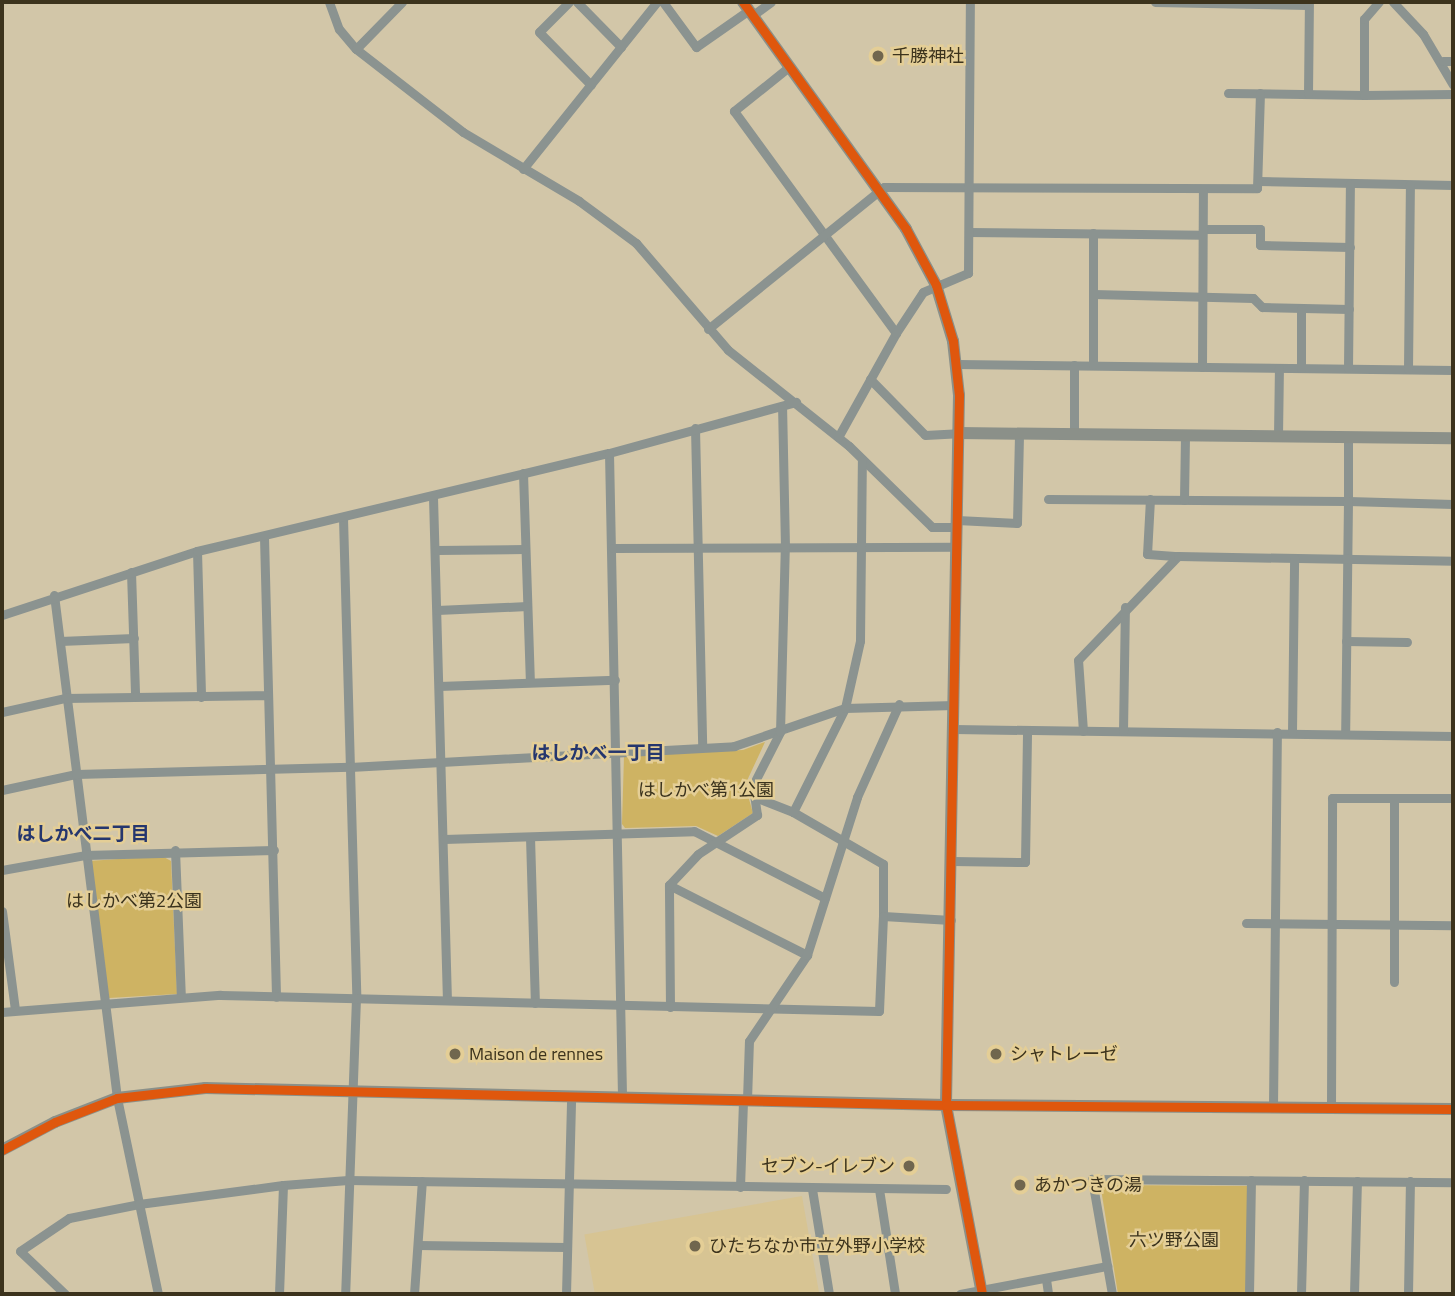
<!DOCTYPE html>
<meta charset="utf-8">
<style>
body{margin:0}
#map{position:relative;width:1455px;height:1296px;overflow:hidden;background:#d2c6a8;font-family:"Titillium Web","Noto Sans JP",sans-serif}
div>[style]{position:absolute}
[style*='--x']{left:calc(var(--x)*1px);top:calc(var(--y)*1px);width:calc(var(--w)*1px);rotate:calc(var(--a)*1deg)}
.built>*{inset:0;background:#d7c493;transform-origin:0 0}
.green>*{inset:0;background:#ceb363}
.street>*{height:9px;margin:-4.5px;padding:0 4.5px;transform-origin:4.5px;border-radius:4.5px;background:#8b9390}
.secondary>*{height:12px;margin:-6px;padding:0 6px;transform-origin:6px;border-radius:6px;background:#8b9089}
.cycleway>*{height:9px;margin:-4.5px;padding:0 4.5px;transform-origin:4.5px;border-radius:4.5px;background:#df570d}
.dots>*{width:19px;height:19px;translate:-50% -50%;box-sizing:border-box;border:4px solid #e4ce96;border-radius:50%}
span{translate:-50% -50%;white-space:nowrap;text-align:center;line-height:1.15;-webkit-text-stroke:5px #e4ce96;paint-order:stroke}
.poi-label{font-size:18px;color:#3c331d}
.left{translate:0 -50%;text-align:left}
.right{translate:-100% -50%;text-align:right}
.park-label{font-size:18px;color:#3a321d}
.neighbourhood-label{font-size:19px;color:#25366e;font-weight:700}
.frame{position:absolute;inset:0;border:4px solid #3c331d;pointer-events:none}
</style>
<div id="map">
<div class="built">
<div style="left:802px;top:1196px;width:100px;height:221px;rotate:80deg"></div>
</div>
<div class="green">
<div style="clip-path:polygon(765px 742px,745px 785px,753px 813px,718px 836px,696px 826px,625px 828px,622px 824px,624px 756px,743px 750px)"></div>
<div style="clip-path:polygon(162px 856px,171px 861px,177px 994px,109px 998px,89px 861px)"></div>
<div style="clip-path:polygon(1106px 1185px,1248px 1186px,1247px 1294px,1118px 1294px,1101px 1189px)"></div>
</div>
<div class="street">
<div style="--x:329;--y:2;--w:29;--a:70"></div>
<div style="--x:339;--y:29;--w:26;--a:50"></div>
<div style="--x:356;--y:49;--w:135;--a:37.8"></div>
<div style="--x:463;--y:132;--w:135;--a:30.7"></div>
<div style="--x:579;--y:201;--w:71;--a:36.4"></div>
<div style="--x:636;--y:243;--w:141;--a:49.3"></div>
<div style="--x:728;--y:350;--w:154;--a:38.4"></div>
<div style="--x:849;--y:446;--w:116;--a:44.3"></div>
<div style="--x:932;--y:527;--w:25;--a:0"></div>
<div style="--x:569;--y:2;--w:42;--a:135"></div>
<div style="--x:539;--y:32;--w:74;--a:45.5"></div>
<div style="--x:577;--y:2;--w:63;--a:45.6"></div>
<div style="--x:663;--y:2;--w:56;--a:53.7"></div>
<div style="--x:696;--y:47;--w:65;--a:-34.9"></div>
<div style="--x:1155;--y:2;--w:153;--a:1.1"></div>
<div style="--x:1393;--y:2;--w:44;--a:46.8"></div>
<div style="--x:1423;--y:34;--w:59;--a:59.5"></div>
<div style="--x:753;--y:15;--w:22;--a:-36"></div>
<div style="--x:356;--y:49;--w:66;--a:-45.6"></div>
<div style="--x:1443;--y:61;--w:10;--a:0"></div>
<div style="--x:790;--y:66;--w:72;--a:141.2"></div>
<div style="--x:734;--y:111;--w:275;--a:53.9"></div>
<div style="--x:896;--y:333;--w:119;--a:119.1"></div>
<div style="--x:1228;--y:93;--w:136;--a:0.8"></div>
<div style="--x:1364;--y:95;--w:76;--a:-90"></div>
<div style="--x:1364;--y:19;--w:23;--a:-49"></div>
<div style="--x:1308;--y:93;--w:91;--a:-89.4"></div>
<div style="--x:1364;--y:95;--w:89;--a:-0.6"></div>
<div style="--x:523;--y:169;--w:214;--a:-51.3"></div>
<div style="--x:1259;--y:181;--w:194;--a:1.2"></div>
<div style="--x:1203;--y:229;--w:57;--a:0"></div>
<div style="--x:1260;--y:229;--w:16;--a:90"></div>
<div style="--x:1260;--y:245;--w:90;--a:1.3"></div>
<div style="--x:969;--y:232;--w:233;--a:0.7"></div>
<div style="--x:1093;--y:294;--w:160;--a:1.4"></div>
<div style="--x:1253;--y:298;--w:13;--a:45"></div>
<div style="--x:1262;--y:307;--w:87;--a:1.3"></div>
<div style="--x:708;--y:329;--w:226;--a:-38.9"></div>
<div style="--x:884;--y:187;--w:373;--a:0.2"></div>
<div style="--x:1257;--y:188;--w:95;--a:-88.2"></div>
<div style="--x:896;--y:333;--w:49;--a:-56.6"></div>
<div style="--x:923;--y:292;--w:49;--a:-22.9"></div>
<div style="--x:968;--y:273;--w:271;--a:-89.6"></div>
<div style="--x:957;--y:364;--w:496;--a:0.7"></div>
<div style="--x:1093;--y:365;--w:132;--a:-90"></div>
<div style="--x:1202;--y:367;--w:176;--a:-89.7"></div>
<div style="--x:1301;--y:368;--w:59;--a:-90"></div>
<div style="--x:1348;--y:368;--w:184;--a:-89.4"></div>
<div style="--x:1408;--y:369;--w:184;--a:-89.4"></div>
<div style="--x:870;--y:379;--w:78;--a:45.5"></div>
<div style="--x:925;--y:435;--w:33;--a:-3"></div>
<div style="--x:695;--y:428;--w:318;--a:88.7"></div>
<div style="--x:1074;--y:434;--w:69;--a:-90"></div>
<div style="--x:1278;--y:436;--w:68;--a:-89.2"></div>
<div style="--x:1348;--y:437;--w:64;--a:90"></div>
<div style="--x:1348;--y:501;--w:105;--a:1.6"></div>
<div style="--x:609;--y:453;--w:644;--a:88.84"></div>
<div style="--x:523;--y:473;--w:208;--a:88.1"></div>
<div style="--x:433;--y:497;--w:503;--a:88.41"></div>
<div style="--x:1048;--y:499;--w:300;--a:0.4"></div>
<div style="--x:1348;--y:501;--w:231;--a:90.7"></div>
<div style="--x:1150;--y:499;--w:55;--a:93.1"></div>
<div style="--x:1147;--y:554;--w:31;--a:4"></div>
<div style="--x:1184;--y:500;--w:65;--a:-89.1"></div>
<div style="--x:343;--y:518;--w:480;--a:88.4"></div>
<div style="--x:356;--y:998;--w:296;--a:92.1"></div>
<div style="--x:957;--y:520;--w:60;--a:2.9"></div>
<div style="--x:1017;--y:523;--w:90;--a:-88.7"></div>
<div style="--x:264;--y:537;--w:460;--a:88.5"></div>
<div style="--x:613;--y:548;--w:344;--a:-0.2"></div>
<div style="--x:436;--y:550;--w:89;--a:-0.6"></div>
<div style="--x:197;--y:551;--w:146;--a:88.4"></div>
<div style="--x:131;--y:572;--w:123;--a:88.1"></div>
<div style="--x:54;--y:595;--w:507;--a:82.86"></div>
<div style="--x:117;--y:1098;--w:200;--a:78.2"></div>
<div style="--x:437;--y:610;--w:90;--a:-2.5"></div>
<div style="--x:2;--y:615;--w:205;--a:-18.2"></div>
<div style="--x:197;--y:551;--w:423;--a:-13.4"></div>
<div style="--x:609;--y:453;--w:194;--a:-15.3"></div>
<div style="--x:60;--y:641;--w:74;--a:-2.3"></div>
<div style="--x:1346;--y:641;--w:61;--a:0.9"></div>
<div style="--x:439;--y:686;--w:176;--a:-2"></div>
<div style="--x:2;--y:712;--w:65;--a:-12.5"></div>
<div style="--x:65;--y:698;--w:203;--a:-0.8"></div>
<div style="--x:954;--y:729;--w:499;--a:0.8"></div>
<div style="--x:1083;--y:731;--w:71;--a:-94"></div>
<div style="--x:1078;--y:660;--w:144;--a:-46.1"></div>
<div style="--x:1178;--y:556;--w:275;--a:1"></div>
<div style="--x:1123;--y:731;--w:124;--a:-89.1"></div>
<div style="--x:1292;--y:732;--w:174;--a:-89.3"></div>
<div style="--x:2;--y:790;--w:76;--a:-12.2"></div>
<div style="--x:76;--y:774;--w:274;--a:-1.5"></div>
<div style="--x:350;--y:767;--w:385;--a:-3.1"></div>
<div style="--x:734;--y:746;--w:117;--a:-18.9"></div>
<div style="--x:845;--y:708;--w:109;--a:-1.6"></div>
<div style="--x:755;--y:797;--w:41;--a:21.5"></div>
<div style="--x:793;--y:812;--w:104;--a:30"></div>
<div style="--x:883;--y:864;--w:52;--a:90"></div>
<div style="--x:883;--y:916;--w:68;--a:3.4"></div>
<div style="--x:793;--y:812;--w:116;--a:-63.4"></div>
<div style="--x:845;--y:708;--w:69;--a:-77.4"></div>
<div style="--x:860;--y:641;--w:180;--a:-89.4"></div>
<div style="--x:530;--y:837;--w:166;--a:88.3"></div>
<div style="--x:444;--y:839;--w:250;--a:-1.8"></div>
<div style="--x:694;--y:831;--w:147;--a:27.1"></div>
<div style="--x:175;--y:850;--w:147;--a:87.7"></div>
<div style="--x:952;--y:861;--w:73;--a:0.8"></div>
<div style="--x:1025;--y:862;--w:131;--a:-89.1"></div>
<div style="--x:2;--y:870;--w:84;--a:-10.2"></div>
<div style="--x:85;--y:855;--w:189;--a:-1.5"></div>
<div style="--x:669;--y:885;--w:155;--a:26.9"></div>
<div style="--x:2;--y:911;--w:100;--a:82.5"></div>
<div style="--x:1246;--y:923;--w:207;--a:0.6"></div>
<div style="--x:1394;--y:982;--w:184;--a:-90"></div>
<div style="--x:670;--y:1007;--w:122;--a:-90.5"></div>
<div style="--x:669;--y:885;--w:42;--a:-46.9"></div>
<div style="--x:698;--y:854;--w:71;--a:-33.5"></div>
<div style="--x:757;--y:815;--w:30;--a:-98"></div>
<div style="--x:753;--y:785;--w:59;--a:-63"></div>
<div style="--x:780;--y:732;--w:185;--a:-88.5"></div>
<div style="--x:785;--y:547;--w:141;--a:-91.2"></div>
<div style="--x:2;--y:1012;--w:219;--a:-4.5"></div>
<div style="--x:220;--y:995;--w:659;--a:1.39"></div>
<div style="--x:879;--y:1011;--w:95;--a:-87.6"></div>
<div style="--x:747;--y:1100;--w:59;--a:-88.1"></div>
<div style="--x:749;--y:1041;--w:104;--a:-56"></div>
<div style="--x:807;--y:955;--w:166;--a:-72.4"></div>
<div style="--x:857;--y:797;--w:102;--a:-65.7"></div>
<div style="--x:1273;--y:1107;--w:375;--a:-89.4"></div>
<div style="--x:1331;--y:1108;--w:310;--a:-89.8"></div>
<div style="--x:1332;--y:798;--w:121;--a:0"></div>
<div style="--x:740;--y:1187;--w:87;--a:-88"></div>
<div style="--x:812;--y:1189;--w:106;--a:80.8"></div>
<div style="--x:879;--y:1189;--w:106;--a:81.3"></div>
<div style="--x:418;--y:1245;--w:148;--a:0.8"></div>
<div style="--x:1046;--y:1279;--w:15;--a:82"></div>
<div style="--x:65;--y:1294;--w:62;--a:-136.3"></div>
<div style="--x:20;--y:1251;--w:59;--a:-34"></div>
<div style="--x:69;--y:1218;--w:71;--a:-11.3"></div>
<div style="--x:139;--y:1204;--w:145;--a:-7.5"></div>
<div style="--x:283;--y:1185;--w:65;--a:-4.4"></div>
<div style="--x:348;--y:1180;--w:598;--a:0.86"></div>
<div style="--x:279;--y:1294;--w:109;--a:-87.9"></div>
<div style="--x:414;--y:1294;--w:113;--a:-86"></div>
<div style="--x:566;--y:1294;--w:197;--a:-88.5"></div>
<div style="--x:960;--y:1294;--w:150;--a:-10.8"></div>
<div style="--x:1112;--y:1294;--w:117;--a:-99.9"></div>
<div style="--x:1092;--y:1179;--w:361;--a:0.5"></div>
<div style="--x:1249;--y:1294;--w:114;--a:-89"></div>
<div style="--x:1301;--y:1294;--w:114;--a:-88.5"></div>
<div style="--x:1354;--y:1294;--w:113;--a:-88.5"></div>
<div style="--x:1408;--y:1294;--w:113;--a:-89"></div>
</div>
<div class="secondary">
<div style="--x:743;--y:2;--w:279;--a:54.3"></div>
<div style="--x:906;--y:229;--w:64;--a:61.8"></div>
<div style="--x:936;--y:285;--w:59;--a:73.1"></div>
<div style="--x:953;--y:341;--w:54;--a:83.7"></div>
<div style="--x:959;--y:395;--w:710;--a:91.05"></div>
<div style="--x:946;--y:1105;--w:192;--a:79.2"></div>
<div style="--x:958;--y:433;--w:495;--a:0.6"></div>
<div style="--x:2;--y:1150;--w:60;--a:-27.8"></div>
<div style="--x:55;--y:1122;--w:66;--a:-21.2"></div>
<div style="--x:117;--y:1098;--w:89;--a:-6.5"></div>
<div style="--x:205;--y:1088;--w:741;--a:1.31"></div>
<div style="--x:946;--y:1105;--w:507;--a:0.45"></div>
</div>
<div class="cycleway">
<div style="--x:743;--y:2;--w:279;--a:54.3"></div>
<div style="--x:906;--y:229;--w:64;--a:61.8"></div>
<div style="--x:936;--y:285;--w:59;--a:73.1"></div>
<div style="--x:953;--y:341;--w:54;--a:83.7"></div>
<div style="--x:959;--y:395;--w:710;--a:91.05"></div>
<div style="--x:946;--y:1105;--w:192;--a:79.2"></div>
<div style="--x:2;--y:1150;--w:60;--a:-27.8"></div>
<div style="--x:55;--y:1122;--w:66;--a:-21.2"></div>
<div style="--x:117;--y:1098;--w:89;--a:-6.5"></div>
<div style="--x:205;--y:1088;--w:741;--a:1.31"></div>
<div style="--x:946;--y:1105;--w:507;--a:0.45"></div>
</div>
<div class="dots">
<div style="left:878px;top:56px;background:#70664e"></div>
<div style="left:455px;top:1054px;background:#70664e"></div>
<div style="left:996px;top:1054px;background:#70664e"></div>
<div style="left:909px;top:1166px;background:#70664e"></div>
<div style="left:1020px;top:1185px;background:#70664e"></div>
<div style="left:695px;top:1246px;background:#70664e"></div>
</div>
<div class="poi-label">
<span class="left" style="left:892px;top:56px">千勝神社</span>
<span class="left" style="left:469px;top:1054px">Maison de rennes</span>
<span class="left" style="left:1010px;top:1054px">シャトレーゼ</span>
<span class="right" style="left:895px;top:1166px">セブン-イレブン</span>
<span class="left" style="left:1034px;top:1185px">あかつきの湯</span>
<span class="left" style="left:709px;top:1246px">ひたちなか市立外野小学校</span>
</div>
<div class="park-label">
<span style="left:706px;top:790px">はしかべ第1公園</span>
<span style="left:134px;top:901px">はしかべ第2公園</span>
<span style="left:1174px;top:1240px">六ツ野公園</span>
</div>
<div class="neighbourhood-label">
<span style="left:598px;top:752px">はしかべ一丁目</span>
<span style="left:83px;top:833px">はしかべ二丁目</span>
</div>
<div class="frame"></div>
</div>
